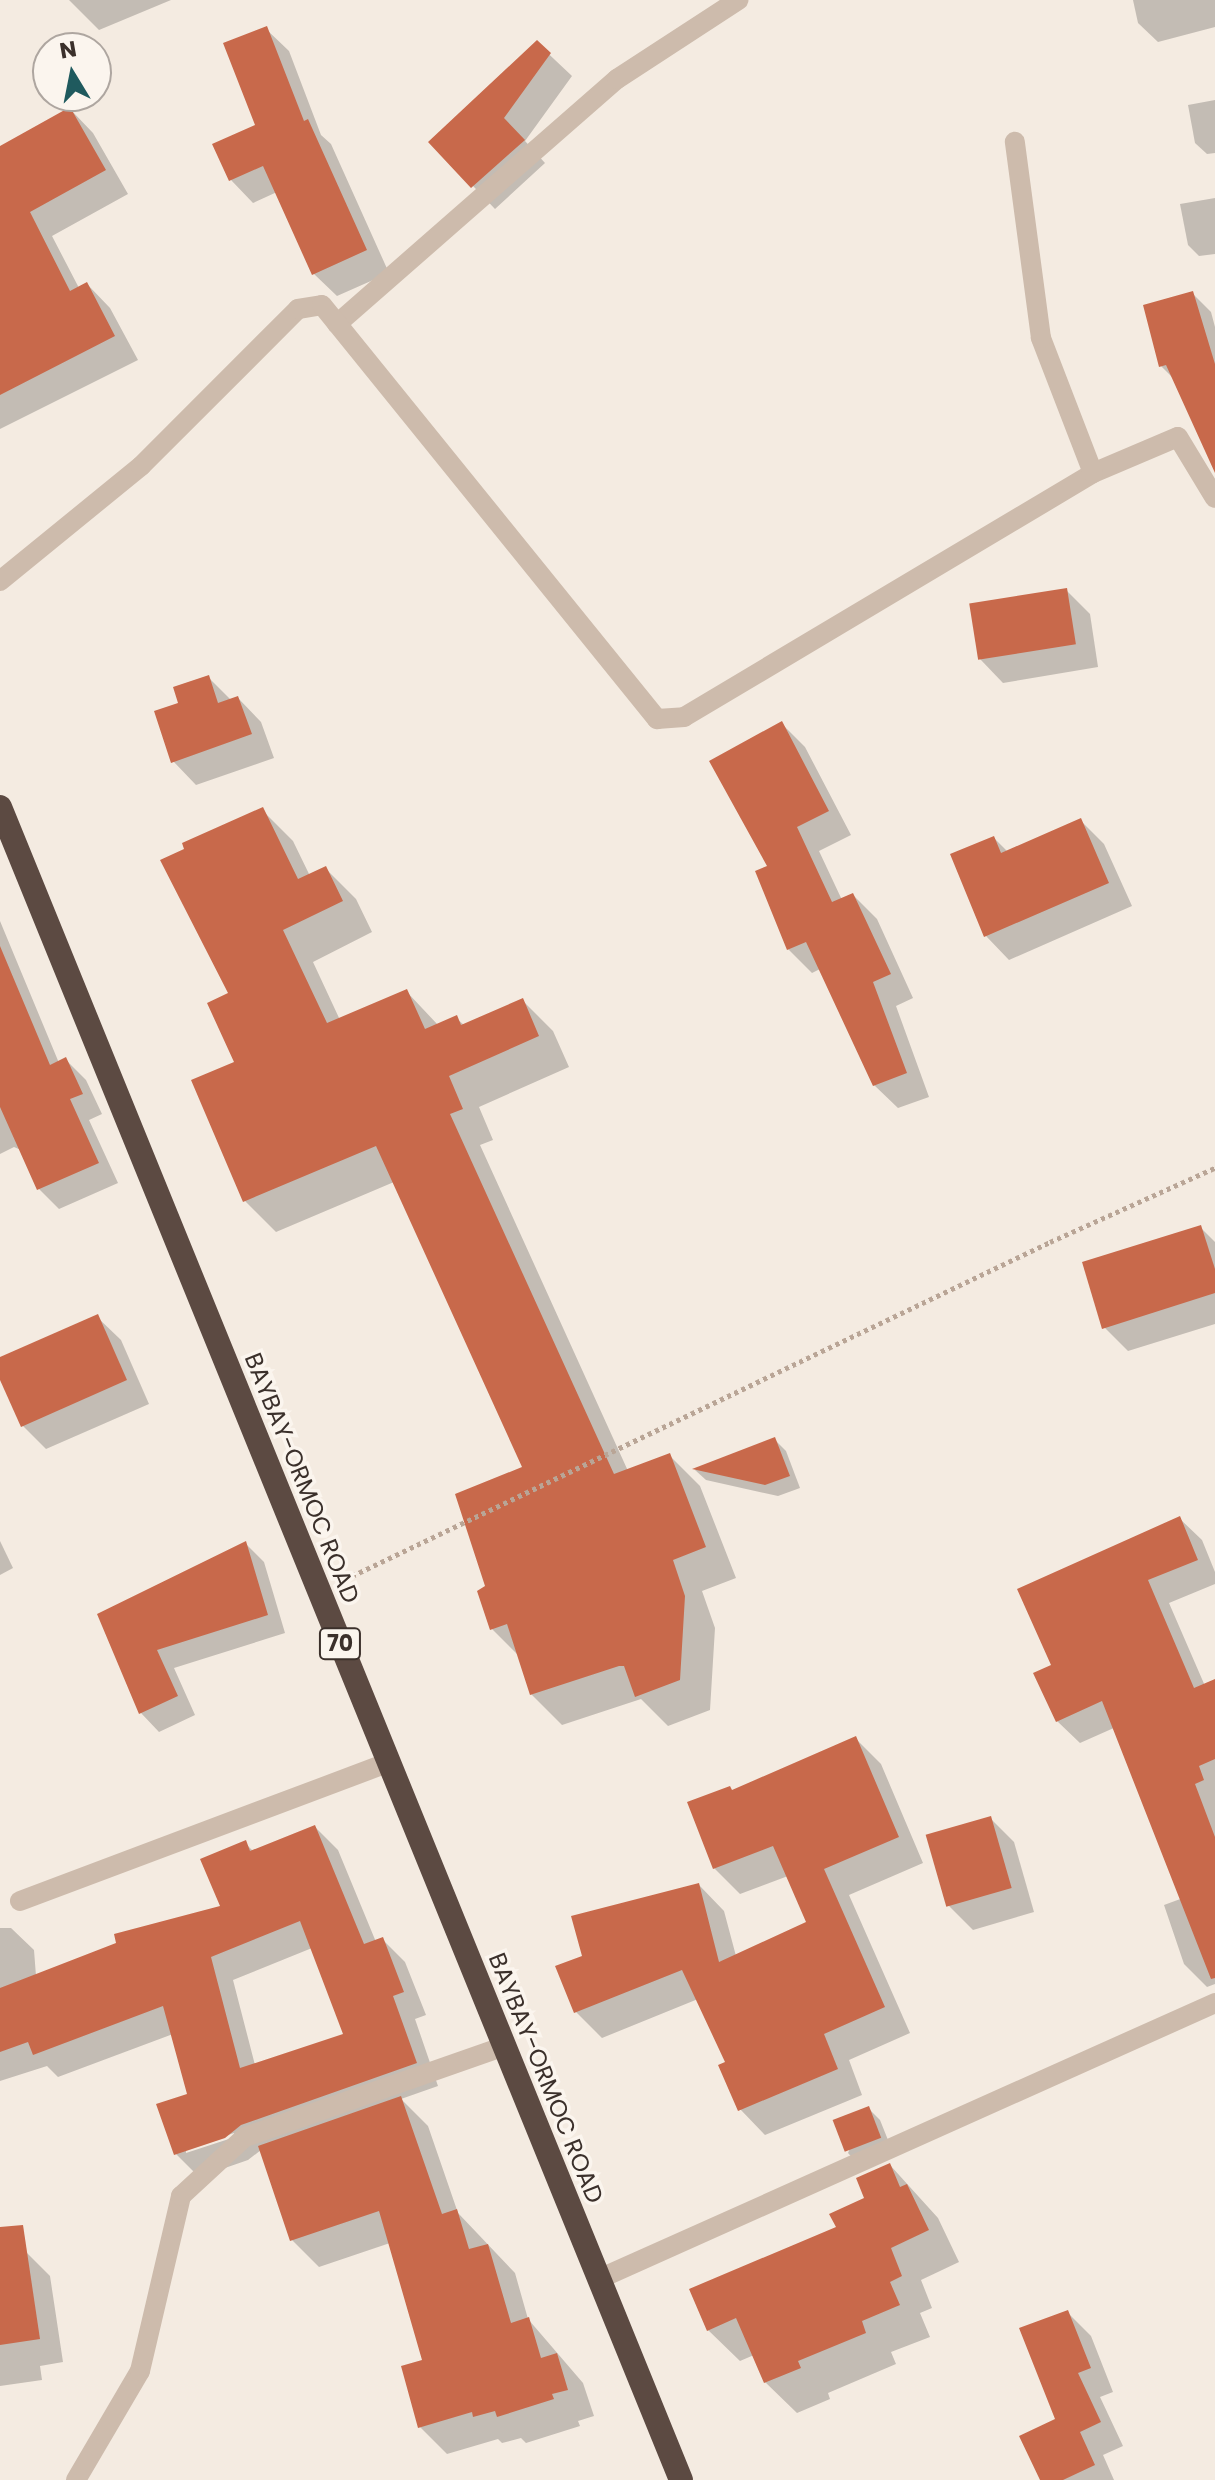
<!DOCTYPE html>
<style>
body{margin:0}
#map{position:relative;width:1215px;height:2480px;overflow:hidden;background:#f4ebe1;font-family:Poppins,sans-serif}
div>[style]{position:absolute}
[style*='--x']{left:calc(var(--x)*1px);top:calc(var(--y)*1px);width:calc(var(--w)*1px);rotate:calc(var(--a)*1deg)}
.shadow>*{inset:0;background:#0003}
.building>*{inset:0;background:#c8694b;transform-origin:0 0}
.path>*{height:5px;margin-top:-2.5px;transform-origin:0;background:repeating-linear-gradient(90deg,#b9a596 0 4px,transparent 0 8px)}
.street>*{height:20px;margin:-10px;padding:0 10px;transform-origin:10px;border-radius:10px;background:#cdbbac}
.highway>*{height:24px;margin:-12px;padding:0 12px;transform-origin:12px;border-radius:12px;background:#5c4a42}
span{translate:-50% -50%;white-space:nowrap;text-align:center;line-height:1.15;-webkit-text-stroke:7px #fbf5ee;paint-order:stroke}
.shield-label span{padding:2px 6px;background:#fbf5ee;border:2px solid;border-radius:6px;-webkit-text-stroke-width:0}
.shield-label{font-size:22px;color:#3b302b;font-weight:700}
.street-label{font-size:24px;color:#3b302b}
.north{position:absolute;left:32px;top:32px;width:80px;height:80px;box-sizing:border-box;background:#fbf5ee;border:2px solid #aea6a0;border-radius:50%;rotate:350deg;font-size:22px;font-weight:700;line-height:32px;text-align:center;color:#3b302b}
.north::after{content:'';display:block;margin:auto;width:28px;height:36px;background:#1f5a5e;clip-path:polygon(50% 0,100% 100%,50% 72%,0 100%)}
</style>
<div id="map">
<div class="shadow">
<div style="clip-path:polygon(69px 0,171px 0,99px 30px)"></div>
<div style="clip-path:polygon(1133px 0,1215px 0,1215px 27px,1158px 42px,1138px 23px)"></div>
<div style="clip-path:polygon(266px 29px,289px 51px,321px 135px,331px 144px,389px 273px,337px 296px,314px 274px,277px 192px,253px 203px,231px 180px,257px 126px)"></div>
<div style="clip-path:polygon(537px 43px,572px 76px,525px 141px,545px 163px,495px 209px,431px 142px)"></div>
<div style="clip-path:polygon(1215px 100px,1215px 153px,1207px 154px,1195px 143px,1188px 105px)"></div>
<div style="clip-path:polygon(70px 109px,93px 133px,128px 194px,52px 236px,79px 288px,87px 284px,110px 308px,138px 360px,0 429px,0 147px)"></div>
<div style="clip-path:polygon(1215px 198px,1215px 254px,1199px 256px,1188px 245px,1180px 204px)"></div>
<div style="clip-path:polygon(1192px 293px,1211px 312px,1215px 327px,1215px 445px,1175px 380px,1161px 366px)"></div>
<div style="clip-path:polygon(1066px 590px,1090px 614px,1098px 667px,1003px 683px,980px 659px)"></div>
<div style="clip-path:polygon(208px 677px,231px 700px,238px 698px,261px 722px,274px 758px,196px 785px,173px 761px,181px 704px)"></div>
<div style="clip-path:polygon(782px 724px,805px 747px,851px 835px,819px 851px,842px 900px,853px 895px,877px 919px,913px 998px,896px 1006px,929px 1097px,898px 1108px,874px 1085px,820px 969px,812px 973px,788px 949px,770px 867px)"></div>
<div style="clip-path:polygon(262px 810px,293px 841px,310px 876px,325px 868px,356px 899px,372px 932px,313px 962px,340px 1020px,406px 991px,438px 1025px,456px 1018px,464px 1025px,522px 1000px,553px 1031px,569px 1067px,479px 1107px,493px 1140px,480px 1145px,628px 1471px,669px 1455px,700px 1486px,736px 1578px,702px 1591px,715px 1628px,710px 1710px,668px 1726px,641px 1699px,562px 1725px,531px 1694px,519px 1656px,492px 1629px,487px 1586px,525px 1468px,394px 1182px,276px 1232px,245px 1201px,231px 994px)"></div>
<div style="clip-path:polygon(1080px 820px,1104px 844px,1132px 906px,1009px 960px,986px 936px,994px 838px,1008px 852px)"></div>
<div style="clip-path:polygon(0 921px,59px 1063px,66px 1060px,86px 1080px,102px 1114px,89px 1120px,118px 1183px,59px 1209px,39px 1189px,21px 1150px,14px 1147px,0 1154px)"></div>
<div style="clip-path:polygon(1201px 1228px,1215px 1242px,1215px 1324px,1128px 1351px,1104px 1327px)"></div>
<div style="clip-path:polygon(97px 1317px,121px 1340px,149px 1404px,46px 1449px,23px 1426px,0 1375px,0 1360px)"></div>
<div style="clip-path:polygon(774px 1439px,786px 1451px,800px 1488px,778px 1496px,706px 1480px,695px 1470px)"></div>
<div style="clip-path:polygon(1179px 1518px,1202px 1540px,1215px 1572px,1215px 1584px,1169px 1603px,1205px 1686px,1215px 1681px,1215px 1984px,1207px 1987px,1184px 1964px,1164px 1905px,1183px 1898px,1116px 1727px,1080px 1743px,1057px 1721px,1053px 1666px)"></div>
<div style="clip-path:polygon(0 1541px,13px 1568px,0 1575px)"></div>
<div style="clip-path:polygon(246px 1544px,264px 1562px,285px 1633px,174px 1668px,195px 1715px,159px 1732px,141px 1713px,100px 1615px)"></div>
<div style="clip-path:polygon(855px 1738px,881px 1764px,923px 1863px,849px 1895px,910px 2033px,849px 2060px,862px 2095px,765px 2135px,740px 2109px,728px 2063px,698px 1999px,602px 2038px,576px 2012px,584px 1957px,699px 1885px,724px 1911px,736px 1956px,808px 1923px,788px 1876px,740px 1894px,714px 1868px,733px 1791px)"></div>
<div style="clip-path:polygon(990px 1818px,1014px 1842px,1034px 1912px,973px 1930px,949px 1906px)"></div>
<div style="clip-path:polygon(evenodd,315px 1827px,338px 1850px,376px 1942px,382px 1939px,405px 1962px,426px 2015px,415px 2019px,438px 2086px,401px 2099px,428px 2126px,458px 2213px,515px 2273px,528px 2319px,583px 2383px,594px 2416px,578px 2421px,580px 2426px,526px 2443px,521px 2438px,502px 2443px,498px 2439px,447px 2454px,420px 2427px,425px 2362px,390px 2243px,319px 2267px,292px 2240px,261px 2150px,248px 2160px,199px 2177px,176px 2154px,189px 2095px,173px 2034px,58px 2077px,47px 2066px,0 2081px,0 1928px,11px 1928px,34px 1950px,36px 1976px,223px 1908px,245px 1843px,254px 1852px,315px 1827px,312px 1948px,346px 2035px,255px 2065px,233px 1980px,312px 1948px,315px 1827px,234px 2133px,235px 2137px,186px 2153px,186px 2149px,234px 2133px)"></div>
<div style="clip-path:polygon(868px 2108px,880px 2120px,892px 2150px,859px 2165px,848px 2153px)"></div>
<div style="clip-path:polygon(890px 2165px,938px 2218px,959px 2262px,921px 2280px,932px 2308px,920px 2313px,930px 2337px,891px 2352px,896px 2364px,828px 2393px,830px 2399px,797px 2413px,765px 2382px,754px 2355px,740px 2361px,708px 2330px,839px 2228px,866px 2199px)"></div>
<div style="clip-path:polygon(26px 2252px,50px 2276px,63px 2362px,40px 2366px,42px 2380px,0 2386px,0 2256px)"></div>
<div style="clip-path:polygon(1067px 2312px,1091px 2336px,1113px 2392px,1100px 2397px,1123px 2446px,1103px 2455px,1114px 2480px,1042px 2480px,1057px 2420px)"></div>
</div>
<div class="building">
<div style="clip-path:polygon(267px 26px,304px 121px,308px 119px,367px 250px,312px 275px,263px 166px,229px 181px,212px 144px,255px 125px,223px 43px)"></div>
<div style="clip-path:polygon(537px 40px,551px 53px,504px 118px,525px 140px,471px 188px,428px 142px)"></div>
<div style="clip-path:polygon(70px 107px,106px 170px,30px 212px,70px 291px,87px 282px,115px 336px,0 395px,0 146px)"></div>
<div style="clip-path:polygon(1193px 291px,1215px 364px,1215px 473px,1166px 365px,1159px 367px,1143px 305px)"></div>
<div style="left:1067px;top:588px;width:57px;height:99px;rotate:81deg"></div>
<div style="clip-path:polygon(209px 675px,218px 703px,238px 696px,252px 734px,171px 763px,154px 711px,178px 703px,173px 687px)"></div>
<div style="clip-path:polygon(782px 721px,829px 811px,797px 827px,832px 902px,853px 893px,891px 974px,873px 982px,907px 1073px,873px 1086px,806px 942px,787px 950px,755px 871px,767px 866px,709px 761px)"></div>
<div style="clip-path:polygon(263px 807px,298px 879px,326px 866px,343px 901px,283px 930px,327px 1023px,407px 989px,425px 1029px,457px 1015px,461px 1025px,523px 998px,539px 1036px,449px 1076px,463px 1109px,450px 1114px,614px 1474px,670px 1453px,706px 1547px,673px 1560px,685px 1596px,680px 1680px,635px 1697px,624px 1666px,619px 1666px,530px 1695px,507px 1624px,490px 1630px,477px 1591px,485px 1586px,455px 1494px,522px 1467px,376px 1146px,243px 1202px,191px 1080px,234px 1062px,207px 1003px,228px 993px,160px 860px,184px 849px,182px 843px)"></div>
<div style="clip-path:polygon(1081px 818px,1109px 883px,984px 937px,950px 854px,994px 836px,1001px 853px)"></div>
<div style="clip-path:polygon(0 946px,50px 1065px,66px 1057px,83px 1094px,70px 1099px,99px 1163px,37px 1190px,0 1107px)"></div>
<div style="clip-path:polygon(1201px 1225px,1215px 1269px,1215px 1293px,1102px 1329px,1082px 1262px)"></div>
<div style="clip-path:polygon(98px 1314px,127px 1380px,21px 1427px,0 1380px,0 1357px)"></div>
<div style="clip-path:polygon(775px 1437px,790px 1476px,765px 1485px,692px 1469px)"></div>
<div style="clip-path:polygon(1180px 1516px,1198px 1560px,1148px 1580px,1194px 1688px,1215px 1679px,1215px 1759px,1199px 1766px,1204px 1780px,1195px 1784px,1215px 1837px,1215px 1978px,1211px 1979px,1102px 1701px,1056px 1722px,1033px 1673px,1051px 1665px,1017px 1589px)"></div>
<div style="clip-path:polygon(246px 1541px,268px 1615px,157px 1650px,178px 1696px,139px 1714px,97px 1614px)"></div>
<div style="clip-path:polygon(856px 1736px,899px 1837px,824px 1869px,885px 2007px,824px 2034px,838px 2069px,738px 2111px,718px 2065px,725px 2062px,682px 1970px,574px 2013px,555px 1966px,582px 1956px,571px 1916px,699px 1883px,719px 1962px,806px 1922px,773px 1846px,713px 1869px,687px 1802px,730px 1786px,732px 1790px)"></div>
<div style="left:991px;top:1816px;width:75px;height:68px;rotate:74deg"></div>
<div style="clip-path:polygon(evenodd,315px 1825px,364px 1944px,383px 1937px,404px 1992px,393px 1996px,417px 2063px,241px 2125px,225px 2138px,174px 2155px,156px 2104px,187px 2094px,163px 2006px,33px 2055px,28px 2042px,0 2052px,0 1988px,116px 1943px,114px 1934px,220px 1906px,200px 1859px,246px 1840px,250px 1851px,315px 1825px,300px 1921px,343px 2034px,240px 2068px,211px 1957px,300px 1921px)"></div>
<div style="clip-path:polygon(401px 2096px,442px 2214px,457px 2209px,469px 2249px,488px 2244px,511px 2323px,529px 2317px,541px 2358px,557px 2353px,568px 2390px,552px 2394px,554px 2399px,497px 2417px,495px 2411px,473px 2417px,472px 2412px,418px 2428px,401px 2366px,422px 2360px,379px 2211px,290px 2241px,258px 2146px)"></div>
<div style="left:869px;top:2106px;width:34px;height:39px;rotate:69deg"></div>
<div style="clip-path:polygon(890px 2163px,900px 2187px,907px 2184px,929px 2230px,891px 2248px,902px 2276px,890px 2282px,900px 2305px,862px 2321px,866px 2333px,798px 2361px,801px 2368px,764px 2383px,736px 2318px,707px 2331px,689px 2289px,836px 2227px,829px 2214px,864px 2198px,856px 2178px)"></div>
<div style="clip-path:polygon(23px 2225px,40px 2339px,0 2345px,0 2227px)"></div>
<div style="clip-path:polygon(1068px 2310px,1091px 2368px,1078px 2373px,1101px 2422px,1080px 2432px,1095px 2465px,1063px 2480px,1040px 2480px,1019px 2436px,1055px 2419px,1019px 2328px)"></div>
</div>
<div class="path">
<div style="--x:352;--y:1576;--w:774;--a:-25.57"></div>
<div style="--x:1050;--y:1242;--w:181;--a:-24.2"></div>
</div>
<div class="street">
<div style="--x:337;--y:324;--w:372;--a:-41.2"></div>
<div style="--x:617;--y:79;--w:145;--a:-33.1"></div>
<div style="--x:1093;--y:473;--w:92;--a:-23"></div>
<div style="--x:1178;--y:437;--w:71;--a:58.8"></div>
<div style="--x:0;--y:581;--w:182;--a:-39.2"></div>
<div style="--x:141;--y:466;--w:222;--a:-45"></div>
<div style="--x:298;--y:309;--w:24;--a:-9"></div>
<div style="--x:322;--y:305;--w:533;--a:51.02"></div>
<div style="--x:657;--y:719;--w:27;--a:-4"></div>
<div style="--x:684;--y:717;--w:476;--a:-30.8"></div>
<div style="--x:1093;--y:473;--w:145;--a:-111.1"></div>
<div style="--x:1041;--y:338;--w:198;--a:-97.6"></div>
<div style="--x:20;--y:1901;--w:393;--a:-20.6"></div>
<div style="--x:599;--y:2279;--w:675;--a:-24.13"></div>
<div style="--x:76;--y:2480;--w:126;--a:-59.6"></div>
<div style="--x:140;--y:2371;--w:180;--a:-76.8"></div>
<div style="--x:181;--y:2196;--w:87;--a:-42.7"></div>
<div style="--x:245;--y:2137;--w:272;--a:-19.3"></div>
</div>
<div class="highway">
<div style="--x:0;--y:807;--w:1806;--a:67.85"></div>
</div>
<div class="shield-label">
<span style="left:340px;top:1644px">70</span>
</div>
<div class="street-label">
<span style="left:302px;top:1478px;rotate:68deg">BAYBAY-ORMOC ROAD</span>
<span style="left:546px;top:2078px;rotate:68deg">BAYBAY-ORMOC ROAD</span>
</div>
<div class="north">N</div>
</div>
